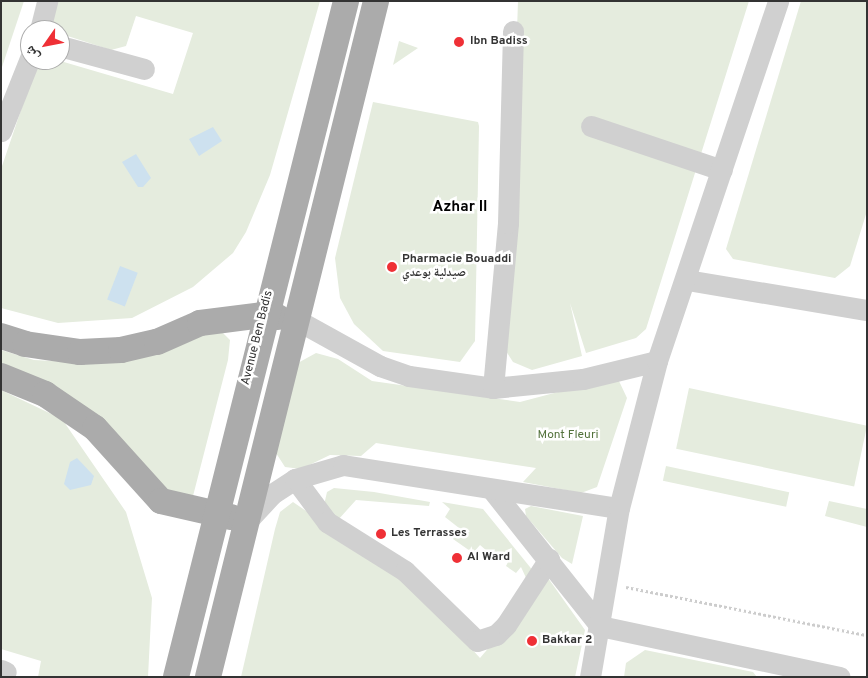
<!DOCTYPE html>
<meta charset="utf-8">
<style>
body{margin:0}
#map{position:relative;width:868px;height:678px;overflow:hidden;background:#fff;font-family:Overpass,"Noto Naskh Arabic",sans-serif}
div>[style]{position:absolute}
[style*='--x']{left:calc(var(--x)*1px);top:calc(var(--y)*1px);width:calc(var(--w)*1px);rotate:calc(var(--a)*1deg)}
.green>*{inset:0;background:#e5ecde;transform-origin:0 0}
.water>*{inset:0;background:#cde1ef;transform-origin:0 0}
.path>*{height:3px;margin-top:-1.5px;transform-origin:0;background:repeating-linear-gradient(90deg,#cdcdcd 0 2.5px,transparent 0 5px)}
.minor>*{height:21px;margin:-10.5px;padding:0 10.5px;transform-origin:10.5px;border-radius:10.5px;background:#d0d0d0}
.major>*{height:26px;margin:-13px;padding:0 13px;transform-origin:13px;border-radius:13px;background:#ababab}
.dots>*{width:14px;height:14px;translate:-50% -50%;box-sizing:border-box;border:2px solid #fff;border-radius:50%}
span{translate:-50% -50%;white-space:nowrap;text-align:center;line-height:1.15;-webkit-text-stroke:5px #fff;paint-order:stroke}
.poi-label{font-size:12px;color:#333;font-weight:700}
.left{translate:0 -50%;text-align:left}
.street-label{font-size:12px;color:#333}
.park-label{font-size:12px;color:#53723c}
.quarter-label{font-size:15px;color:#000;font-weight:700}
.frame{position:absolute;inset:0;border:2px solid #333;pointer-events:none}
.north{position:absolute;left:20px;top:20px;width:50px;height:50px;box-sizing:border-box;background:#fff;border:1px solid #adadad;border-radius:50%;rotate:237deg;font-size:14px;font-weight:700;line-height:20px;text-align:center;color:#333}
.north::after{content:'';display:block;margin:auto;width:18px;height:22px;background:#ef3036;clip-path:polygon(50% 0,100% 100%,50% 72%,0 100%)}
</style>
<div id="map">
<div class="green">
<div style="clip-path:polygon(1px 1px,24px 1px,1px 70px)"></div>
<div style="clip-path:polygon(56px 1px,320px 1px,270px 175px,246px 232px,233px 253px,193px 287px,132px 318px,58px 323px,1px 308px,1px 169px,38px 60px,57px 60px,173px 94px,193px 33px,136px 16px,126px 46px,111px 50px,49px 30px)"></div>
<div style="clip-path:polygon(518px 1px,749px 1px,646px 329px,636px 338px,586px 353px,570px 303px,582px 356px,532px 370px,513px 362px,506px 351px)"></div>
<div style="clip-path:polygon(801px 1px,867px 1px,867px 211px,850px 266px,835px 278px,733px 259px,726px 249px)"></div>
<div style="clip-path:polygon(399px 41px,418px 48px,393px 65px)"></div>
<div style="clip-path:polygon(373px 102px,478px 122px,479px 126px,475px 341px,460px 362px,383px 351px,354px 324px,340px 298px,335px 258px)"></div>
<div style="clip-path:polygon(221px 331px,230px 340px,228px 360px,193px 496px,182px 504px,1px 365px,1px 350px,34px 360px,89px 363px)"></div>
<div style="clip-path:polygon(316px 353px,338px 359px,372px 381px,520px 402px,611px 378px,619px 381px,627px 398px,597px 487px,581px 493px,523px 482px,536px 468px,376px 443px,361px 456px,330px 455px,301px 469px,285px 467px,276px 453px,296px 364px)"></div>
<div style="left:689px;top:388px;width:182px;height:62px;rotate:12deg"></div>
<div style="clip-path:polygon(1px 390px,62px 419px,126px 512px,152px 598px,148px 677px,38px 677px,41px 661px,1px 649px)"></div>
<div style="left:666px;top:466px;width:126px;height:15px;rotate:12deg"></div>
<div style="clip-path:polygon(334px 488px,374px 492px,430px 502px,429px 506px,356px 500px,338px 520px,324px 505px,327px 492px)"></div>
<div style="clip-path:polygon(829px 501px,867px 509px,867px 527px,825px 516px)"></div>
<div style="clip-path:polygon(293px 502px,412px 584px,480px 658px,548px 578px,585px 630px,575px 677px,241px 677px,275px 529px,280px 512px)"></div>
<div style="clip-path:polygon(442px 502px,483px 509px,534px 572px,527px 580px,521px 567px,516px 573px,506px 566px,509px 560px,499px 552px,494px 557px,480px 545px,473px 553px,453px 539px,459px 528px,445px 517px,450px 509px)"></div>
<div style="clip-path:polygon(531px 506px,583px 516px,572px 564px,562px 558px,526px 516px,525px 509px)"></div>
<div style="clip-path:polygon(645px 650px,753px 672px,757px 677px,624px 677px,626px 663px)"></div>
</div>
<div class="water">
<div style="clip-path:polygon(213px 127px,222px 141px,199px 156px,189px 139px)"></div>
<div style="clip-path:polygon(136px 154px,151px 178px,143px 187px,138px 187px,122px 162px)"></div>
<div style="left:120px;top:266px;width:19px;height:36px;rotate:21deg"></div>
<div style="clip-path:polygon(77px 458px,94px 476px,91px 485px,70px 490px,64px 484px,70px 462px)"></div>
</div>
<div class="path">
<div style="--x:626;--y:587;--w:246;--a:11.3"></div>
</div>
<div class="minor">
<div style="--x:40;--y:30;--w:30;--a:-76"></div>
<div style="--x:60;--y:46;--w:87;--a:15.3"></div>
<div style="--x:591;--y:126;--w:138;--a:18.6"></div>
<div style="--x:1;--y:131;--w:79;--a:-68.3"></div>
<div style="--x:687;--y:280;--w:182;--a:9.5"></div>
<div style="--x:297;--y:320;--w:95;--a:29"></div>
<div style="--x:380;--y:366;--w:31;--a:19"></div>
<div style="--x:409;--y:376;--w:85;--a:8.1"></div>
<div style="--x:493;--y:388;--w:90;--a:-5.7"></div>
<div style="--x:583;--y:379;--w:76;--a:-13.7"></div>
<div style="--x:493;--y:388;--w:166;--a:-84.8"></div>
<div style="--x:508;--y:223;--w:192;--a:-88.5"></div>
<div style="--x:295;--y:479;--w:54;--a:53.3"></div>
<div style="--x:327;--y:522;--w:92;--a:32.1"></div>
<div style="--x:405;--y:571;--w:100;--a:44.2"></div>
<div style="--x:477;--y:641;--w:20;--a:-18"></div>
<div style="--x:496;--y:635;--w:14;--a:-45"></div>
<div style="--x:506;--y:625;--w:79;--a:-56.9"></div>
<div style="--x:493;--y:491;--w:172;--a:51.6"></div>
<div style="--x:600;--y:626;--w:245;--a:12"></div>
<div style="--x:247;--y:521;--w:37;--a:-47"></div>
<div style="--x:272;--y:494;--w:27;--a:-33"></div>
<div style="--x:295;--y:479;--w:50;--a:-16.3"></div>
<div style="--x:343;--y:465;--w:279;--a:8.9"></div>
<div style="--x:1;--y:670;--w:5;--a:22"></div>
<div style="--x:590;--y:677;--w:171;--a:-80.3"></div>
<div style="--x:619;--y:508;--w:152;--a:-75.5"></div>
<div style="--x:657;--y:361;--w:380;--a:-71.4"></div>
</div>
<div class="major">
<div style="--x:1;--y:336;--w:25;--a:18"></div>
<div style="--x:25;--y:344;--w:56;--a:8.3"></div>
<div style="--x:80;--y:352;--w:41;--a:-2.8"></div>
<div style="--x:121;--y:350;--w:37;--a:-13"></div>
<div style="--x:157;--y:342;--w:47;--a:-23.8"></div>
<div style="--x:200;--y:323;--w:64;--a:-7.2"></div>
<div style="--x:263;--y:315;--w:15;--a:8"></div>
<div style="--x:1;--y:376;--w:48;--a:22.2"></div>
<div style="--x:45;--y:394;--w:60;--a:34.2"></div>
<div style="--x:95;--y:428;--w:98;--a:47.9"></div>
<div style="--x:161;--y:501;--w:72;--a:12.9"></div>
<div style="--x:176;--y:677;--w:697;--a:-75.88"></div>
<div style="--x:208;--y:677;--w:697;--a:-76.04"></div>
</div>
<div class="dots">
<div style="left:459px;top:42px;background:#ef3036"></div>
<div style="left:392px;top:267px;background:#ef3036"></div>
<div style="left:381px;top:534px;background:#ef3036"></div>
<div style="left:457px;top:558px;background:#ef3036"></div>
<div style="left:532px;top:641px;background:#ef3036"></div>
</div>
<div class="poi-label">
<span class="left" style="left:470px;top:42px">Ibn Badiss</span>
<span class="left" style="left:402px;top:267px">Pharmacie Bouaddi<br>صيدلية بوعدي</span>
<span class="left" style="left:391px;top:534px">Les Terrasses</span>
<span class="left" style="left:467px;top:558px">Al Ward</span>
<span class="left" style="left:542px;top:641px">Bakkar 2</span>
</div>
<div class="street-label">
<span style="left:258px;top:338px;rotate:-76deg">Avenue Ben Badis</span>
</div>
<div class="park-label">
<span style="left:568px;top:436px">Mont Fleuri</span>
</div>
<div class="quarter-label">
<span style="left:460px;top:208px">Azhar II</span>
</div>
<div class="frame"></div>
<div class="north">ش</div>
</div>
